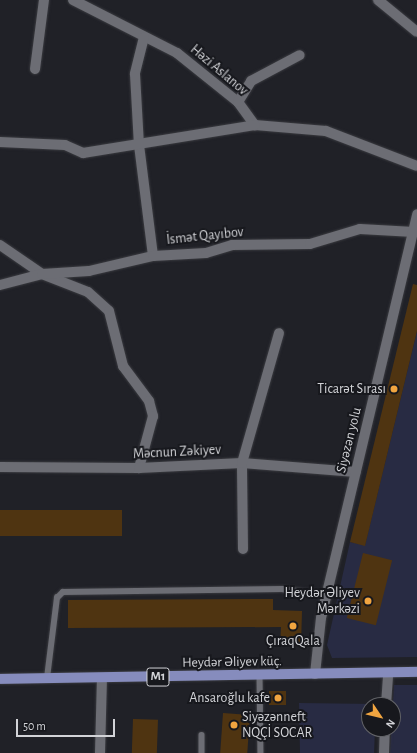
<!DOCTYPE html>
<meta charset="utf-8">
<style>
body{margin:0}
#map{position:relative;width:417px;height:753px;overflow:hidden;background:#202127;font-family:"Alegreya Sans",sans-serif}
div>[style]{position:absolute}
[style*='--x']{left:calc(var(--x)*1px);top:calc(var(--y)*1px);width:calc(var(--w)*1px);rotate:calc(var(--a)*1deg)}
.green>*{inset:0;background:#282b43}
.building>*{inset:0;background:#4f3411;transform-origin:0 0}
.roads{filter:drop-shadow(0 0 1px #3a3b40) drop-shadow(0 0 1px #3a3b40)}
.service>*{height:5.5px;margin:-2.75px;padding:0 2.75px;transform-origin:2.75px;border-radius:2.75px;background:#6c6d74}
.minor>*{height:10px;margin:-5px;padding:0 5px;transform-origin:5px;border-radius:5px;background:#6c6d74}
.tertiary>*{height:10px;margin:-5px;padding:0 5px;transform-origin:5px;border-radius:5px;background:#6c6d74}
.primary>*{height:10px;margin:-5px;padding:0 5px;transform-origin:5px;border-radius:5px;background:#868cbd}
.dots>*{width:11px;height:11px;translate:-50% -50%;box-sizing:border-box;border:2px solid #17181d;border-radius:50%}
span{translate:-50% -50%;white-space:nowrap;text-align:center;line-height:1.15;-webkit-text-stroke:4px #17181d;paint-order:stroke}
.shield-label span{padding:1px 3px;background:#17181d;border:1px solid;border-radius:3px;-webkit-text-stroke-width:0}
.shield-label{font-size:13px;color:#d2d3d7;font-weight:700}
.street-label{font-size:14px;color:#d2d3d7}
.poi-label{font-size:14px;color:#d2d3d7}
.right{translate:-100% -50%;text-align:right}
.left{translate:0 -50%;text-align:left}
.north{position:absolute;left:361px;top:697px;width:40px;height:40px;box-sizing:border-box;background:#17181d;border:1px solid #626367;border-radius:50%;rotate:125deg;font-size:11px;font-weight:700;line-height:16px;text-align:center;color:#d2d3d7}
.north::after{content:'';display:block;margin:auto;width:14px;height:18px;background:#f1a540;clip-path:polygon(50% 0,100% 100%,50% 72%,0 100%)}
.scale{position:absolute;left:16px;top:719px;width:99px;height:18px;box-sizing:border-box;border:2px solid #d2d3d7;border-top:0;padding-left:5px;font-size:12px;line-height:14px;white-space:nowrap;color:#d2d3d7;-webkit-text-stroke:3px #17181d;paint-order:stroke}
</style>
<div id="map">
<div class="green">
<div style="clip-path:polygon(417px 331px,417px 657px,332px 658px,327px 645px,350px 542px,365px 545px)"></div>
<div style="clip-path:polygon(394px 685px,417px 685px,417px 753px,390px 753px)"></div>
<div style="clip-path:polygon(299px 703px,375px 704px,369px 705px,369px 729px,375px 729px,374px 753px,300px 753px)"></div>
</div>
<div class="building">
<div style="clip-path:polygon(413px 284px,417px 285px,417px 331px,365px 546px,350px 542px)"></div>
<div style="left:0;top:510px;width:122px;height:26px"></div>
<div style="left:363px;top:553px;width:30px;height:67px;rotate:14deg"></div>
<div style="clip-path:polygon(273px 599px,273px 610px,302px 611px,301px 646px,280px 645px,281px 627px,68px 628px,68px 600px)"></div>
<div style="left:269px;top:691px;width:17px;height:14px"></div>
<div style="left:223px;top:713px;width:27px;height:40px;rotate:4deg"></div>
<div style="left:133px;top:719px;width:25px;height:34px;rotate:2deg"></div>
</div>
<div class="roads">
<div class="service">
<div style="--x:260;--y:676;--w:77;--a:89.3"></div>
<div style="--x:47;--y:678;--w:81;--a:-82.9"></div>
<div style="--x:57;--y:598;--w:8;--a:-45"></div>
<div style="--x:63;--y:592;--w:219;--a:-0.8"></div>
<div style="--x:282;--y:589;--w:44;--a:7.8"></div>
<div style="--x:202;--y:735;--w:18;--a:90"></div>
</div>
<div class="minor">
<div style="--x:73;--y:0;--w:117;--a:27"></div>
<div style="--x:177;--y:53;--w:78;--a:38.8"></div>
<div style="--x:238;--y:102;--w:29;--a:54"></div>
<div style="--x:255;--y:125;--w:71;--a:4.8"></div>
<div style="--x:326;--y:131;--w:97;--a:21"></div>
<div style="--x:378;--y:0;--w:50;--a:39.4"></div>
<div style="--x:144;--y:37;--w:38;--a:104"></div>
<div style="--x:135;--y:74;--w:71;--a:86.8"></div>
<div style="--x:139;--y:145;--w:112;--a:82.8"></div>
<div style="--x:35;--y:69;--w:70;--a:-82.6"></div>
<div style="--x:238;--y:102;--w:25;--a:-58"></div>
<div style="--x:251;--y:81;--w:55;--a:-28"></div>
<div style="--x:0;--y:142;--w:65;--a:2.6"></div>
<div style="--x:65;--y:145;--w:20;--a:24"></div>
<div style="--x:83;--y:153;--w:174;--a:-9.2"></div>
<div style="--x:0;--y:245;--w:51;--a:34.6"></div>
<div style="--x:42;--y:274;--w:49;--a:21.4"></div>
<div style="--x:88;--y:292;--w:28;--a:42"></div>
<div style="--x:109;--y:311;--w:57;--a:75.7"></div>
<div style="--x:123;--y:366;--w:44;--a:53.4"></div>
<div style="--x:149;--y:401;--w:16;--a:75"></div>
<div style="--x:153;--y:416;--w:54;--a:105.1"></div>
<div style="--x:0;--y:285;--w:43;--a:-14.7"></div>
<div style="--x:42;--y:274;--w:47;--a:-3.7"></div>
<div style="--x:89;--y:271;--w:66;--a:-13.2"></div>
<div style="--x:153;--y:256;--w:53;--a:-3.2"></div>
<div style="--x:206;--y:253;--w:27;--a:-17"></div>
<div style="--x:232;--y:245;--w:78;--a:-0.7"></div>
<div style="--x:310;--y:244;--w:52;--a:-16.7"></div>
<div style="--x:360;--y:229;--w:54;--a:3.2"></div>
<div style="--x:0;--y:467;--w:139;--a:0.4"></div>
<div style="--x:139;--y:468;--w:103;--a:-2.8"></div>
<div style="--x:242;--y:463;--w:114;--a:4.5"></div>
<div style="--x:243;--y:549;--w:86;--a:-90.7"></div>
<div style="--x:242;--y:463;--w:135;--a:-74.1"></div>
<div style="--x:386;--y:705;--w:32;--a:-86"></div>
<div style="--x:100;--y:753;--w:75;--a:-88.5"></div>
<div style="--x:384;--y:753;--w:24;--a:-88"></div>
</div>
<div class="tertiary">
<div style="--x:315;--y:674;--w:56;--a:-83.9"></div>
<div style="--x:321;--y:618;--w:415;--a:-76.6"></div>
</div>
<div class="primary">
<div style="--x:0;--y:679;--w:417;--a:-1"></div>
</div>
</div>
<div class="dots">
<div style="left:394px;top:389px;background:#f1a540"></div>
<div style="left:368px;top:601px;background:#f1a540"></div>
<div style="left:293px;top:626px;background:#f1a540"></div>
<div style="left:278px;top:698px;background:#f1a540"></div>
<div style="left:234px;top:725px;background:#f1a540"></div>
</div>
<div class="shield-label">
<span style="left:158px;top:677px">M1</span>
</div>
<div class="street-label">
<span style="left:219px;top:70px;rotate:40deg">Həzi Aslanov</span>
<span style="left:205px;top:236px;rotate:-6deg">İsmət Qayıbov</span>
<span style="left:349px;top:440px;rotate:-76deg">Siyəzən yolu</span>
<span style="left:177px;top:452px;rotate:-3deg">Məcnun Zəkiyev</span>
<span style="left:232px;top:662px;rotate:-1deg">Heydər Əliyev küç.</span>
</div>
<div class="poi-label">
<span class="right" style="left:386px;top:389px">Ticarət Sırası</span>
<span class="right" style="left:360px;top:601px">Heydər Əliyev<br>Mərkəzi</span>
<span style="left:293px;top:641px">ÇıraqQala</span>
<span class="right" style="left:270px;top:698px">Ansaroğlu kafe</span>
<span class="left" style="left:242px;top:725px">Siyəzənneft<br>NQÇİ SOCAR</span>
</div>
<div class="north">N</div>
<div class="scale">50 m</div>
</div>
